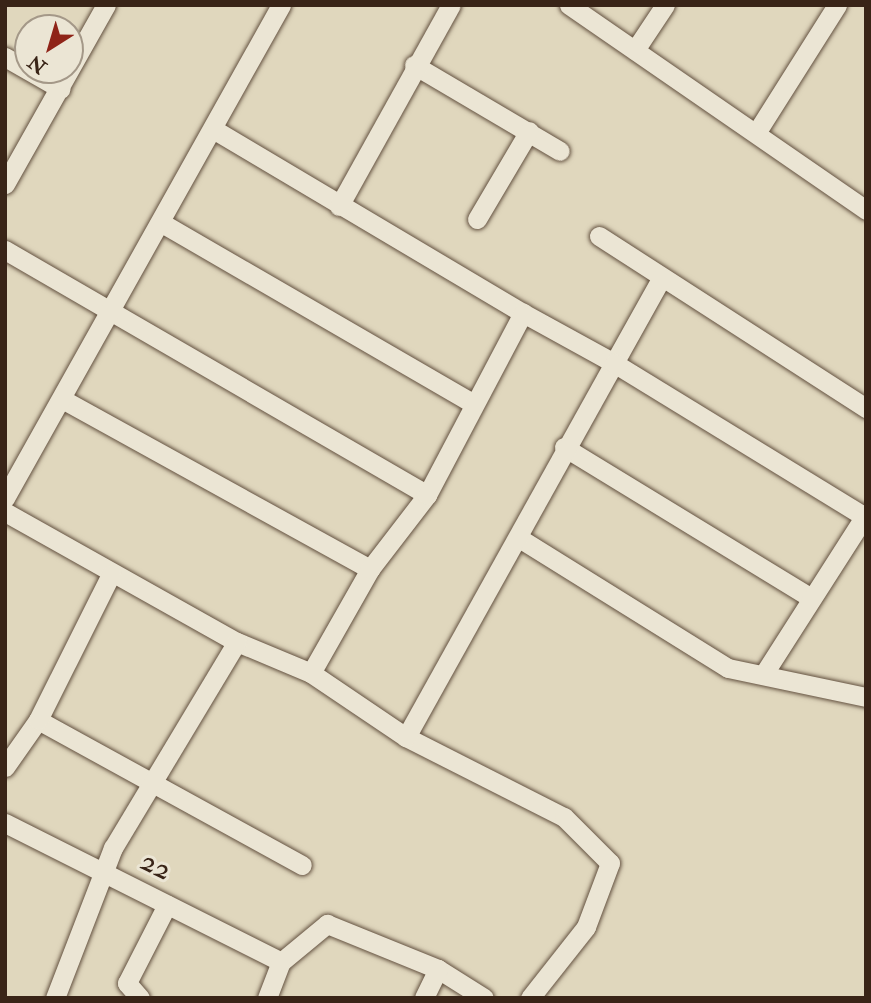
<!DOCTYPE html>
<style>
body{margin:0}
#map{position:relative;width:871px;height:1003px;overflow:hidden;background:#e0d7bd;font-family:"IM FELL Double Pica",serif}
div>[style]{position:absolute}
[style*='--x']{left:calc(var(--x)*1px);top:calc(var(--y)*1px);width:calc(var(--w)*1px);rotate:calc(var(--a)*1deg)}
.roads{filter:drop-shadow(0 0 2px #635140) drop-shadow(0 0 2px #635140)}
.street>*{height:19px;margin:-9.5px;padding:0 9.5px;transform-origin:9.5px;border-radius:9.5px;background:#ebe5d4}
span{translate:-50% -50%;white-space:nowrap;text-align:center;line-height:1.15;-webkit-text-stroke:6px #ebe5d4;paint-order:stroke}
.street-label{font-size:30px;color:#392417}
.frame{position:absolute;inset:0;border:7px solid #392417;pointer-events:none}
.north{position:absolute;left:14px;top:14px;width:70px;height:70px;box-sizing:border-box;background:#ebe5d4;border:2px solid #a49888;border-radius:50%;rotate:217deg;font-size:19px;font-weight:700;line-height:28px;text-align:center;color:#392417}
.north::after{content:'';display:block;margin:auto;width:24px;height:32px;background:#8f2418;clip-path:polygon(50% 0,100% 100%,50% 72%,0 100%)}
</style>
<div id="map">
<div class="roads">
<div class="street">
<div style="--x:569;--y:5;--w:361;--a:34.6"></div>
<div style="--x:635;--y:50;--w:54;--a:-56.3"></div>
<div style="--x:5;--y:57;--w:64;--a:29.7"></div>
<div style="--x:414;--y:65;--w:169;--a:30.5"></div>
<div style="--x:213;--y:129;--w:360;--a:30.7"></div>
<div style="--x:758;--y:130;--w:148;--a:-57.7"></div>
<div style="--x:5;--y:184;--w:206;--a:-60.6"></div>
<div style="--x:339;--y:206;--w:230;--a:-60.9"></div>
<div style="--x:477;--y:219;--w:102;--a:-59.4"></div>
<div style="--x:160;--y:222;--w:359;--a:30.1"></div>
<div style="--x:599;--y:236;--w:318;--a:32.8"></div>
<div style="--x:5;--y:250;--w:488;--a:30.1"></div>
<div style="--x:62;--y:399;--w:352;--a:28.9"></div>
<div style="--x:564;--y:447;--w:289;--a:31.4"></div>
<div style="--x:5;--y:498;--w:565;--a:-60.76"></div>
<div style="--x:5;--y:512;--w:266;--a:29.3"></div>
<div style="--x:237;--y:642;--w:80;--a:22.7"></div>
<div style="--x:311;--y:673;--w:115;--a:34"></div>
<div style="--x:406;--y:737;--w:177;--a:26.9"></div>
<div style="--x:564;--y:817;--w:65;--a:45"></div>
<div style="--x:610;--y:863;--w:68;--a:110.6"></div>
<div style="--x:586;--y:927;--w:90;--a:128.3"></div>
<div style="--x:519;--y:538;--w:246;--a:31.9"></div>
<div style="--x:728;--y:668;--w:141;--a:11.9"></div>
<div style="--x:765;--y:672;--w:188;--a:-57.4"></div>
<div style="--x:311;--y:673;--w:120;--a:-60.4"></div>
<div style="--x:370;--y:569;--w:93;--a:-52.4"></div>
<div style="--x:427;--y:495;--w:206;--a:-62.2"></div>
<div style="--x:523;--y:313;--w:104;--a:28.8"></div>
<div style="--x:614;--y:363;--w:98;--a:-60.8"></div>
<div style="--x:38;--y:720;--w:301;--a:28.8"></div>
<div style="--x:406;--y:737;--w:428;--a:-60.9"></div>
<div style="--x:614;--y:363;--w:293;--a:31.5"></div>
<div style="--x:5;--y:767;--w:57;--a:-54.9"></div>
<div style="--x:38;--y:720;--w:163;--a:-63.4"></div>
<div style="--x:5;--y:823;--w:309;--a:26.7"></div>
<div style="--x:438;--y:969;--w:54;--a:32.2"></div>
<div style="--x:55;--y:998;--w:161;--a:-68.9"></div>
<div style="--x:113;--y:848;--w:240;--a:-59"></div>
<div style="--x:140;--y:998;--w:20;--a:-131"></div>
<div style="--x:127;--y:983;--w:88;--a:-62.9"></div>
<div style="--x:267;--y:998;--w:39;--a:-69"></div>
<div style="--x:281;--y:962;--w:60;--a:-39.6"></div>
<div style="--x:327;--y:924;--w:120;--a:22.1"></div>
<div style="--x:438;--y:969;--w:32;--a:116"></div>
</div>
</div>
<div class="street-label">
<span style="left:156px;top:866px;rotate:27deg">22</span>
</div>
<div class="frame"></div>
<div class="north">N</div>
</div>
